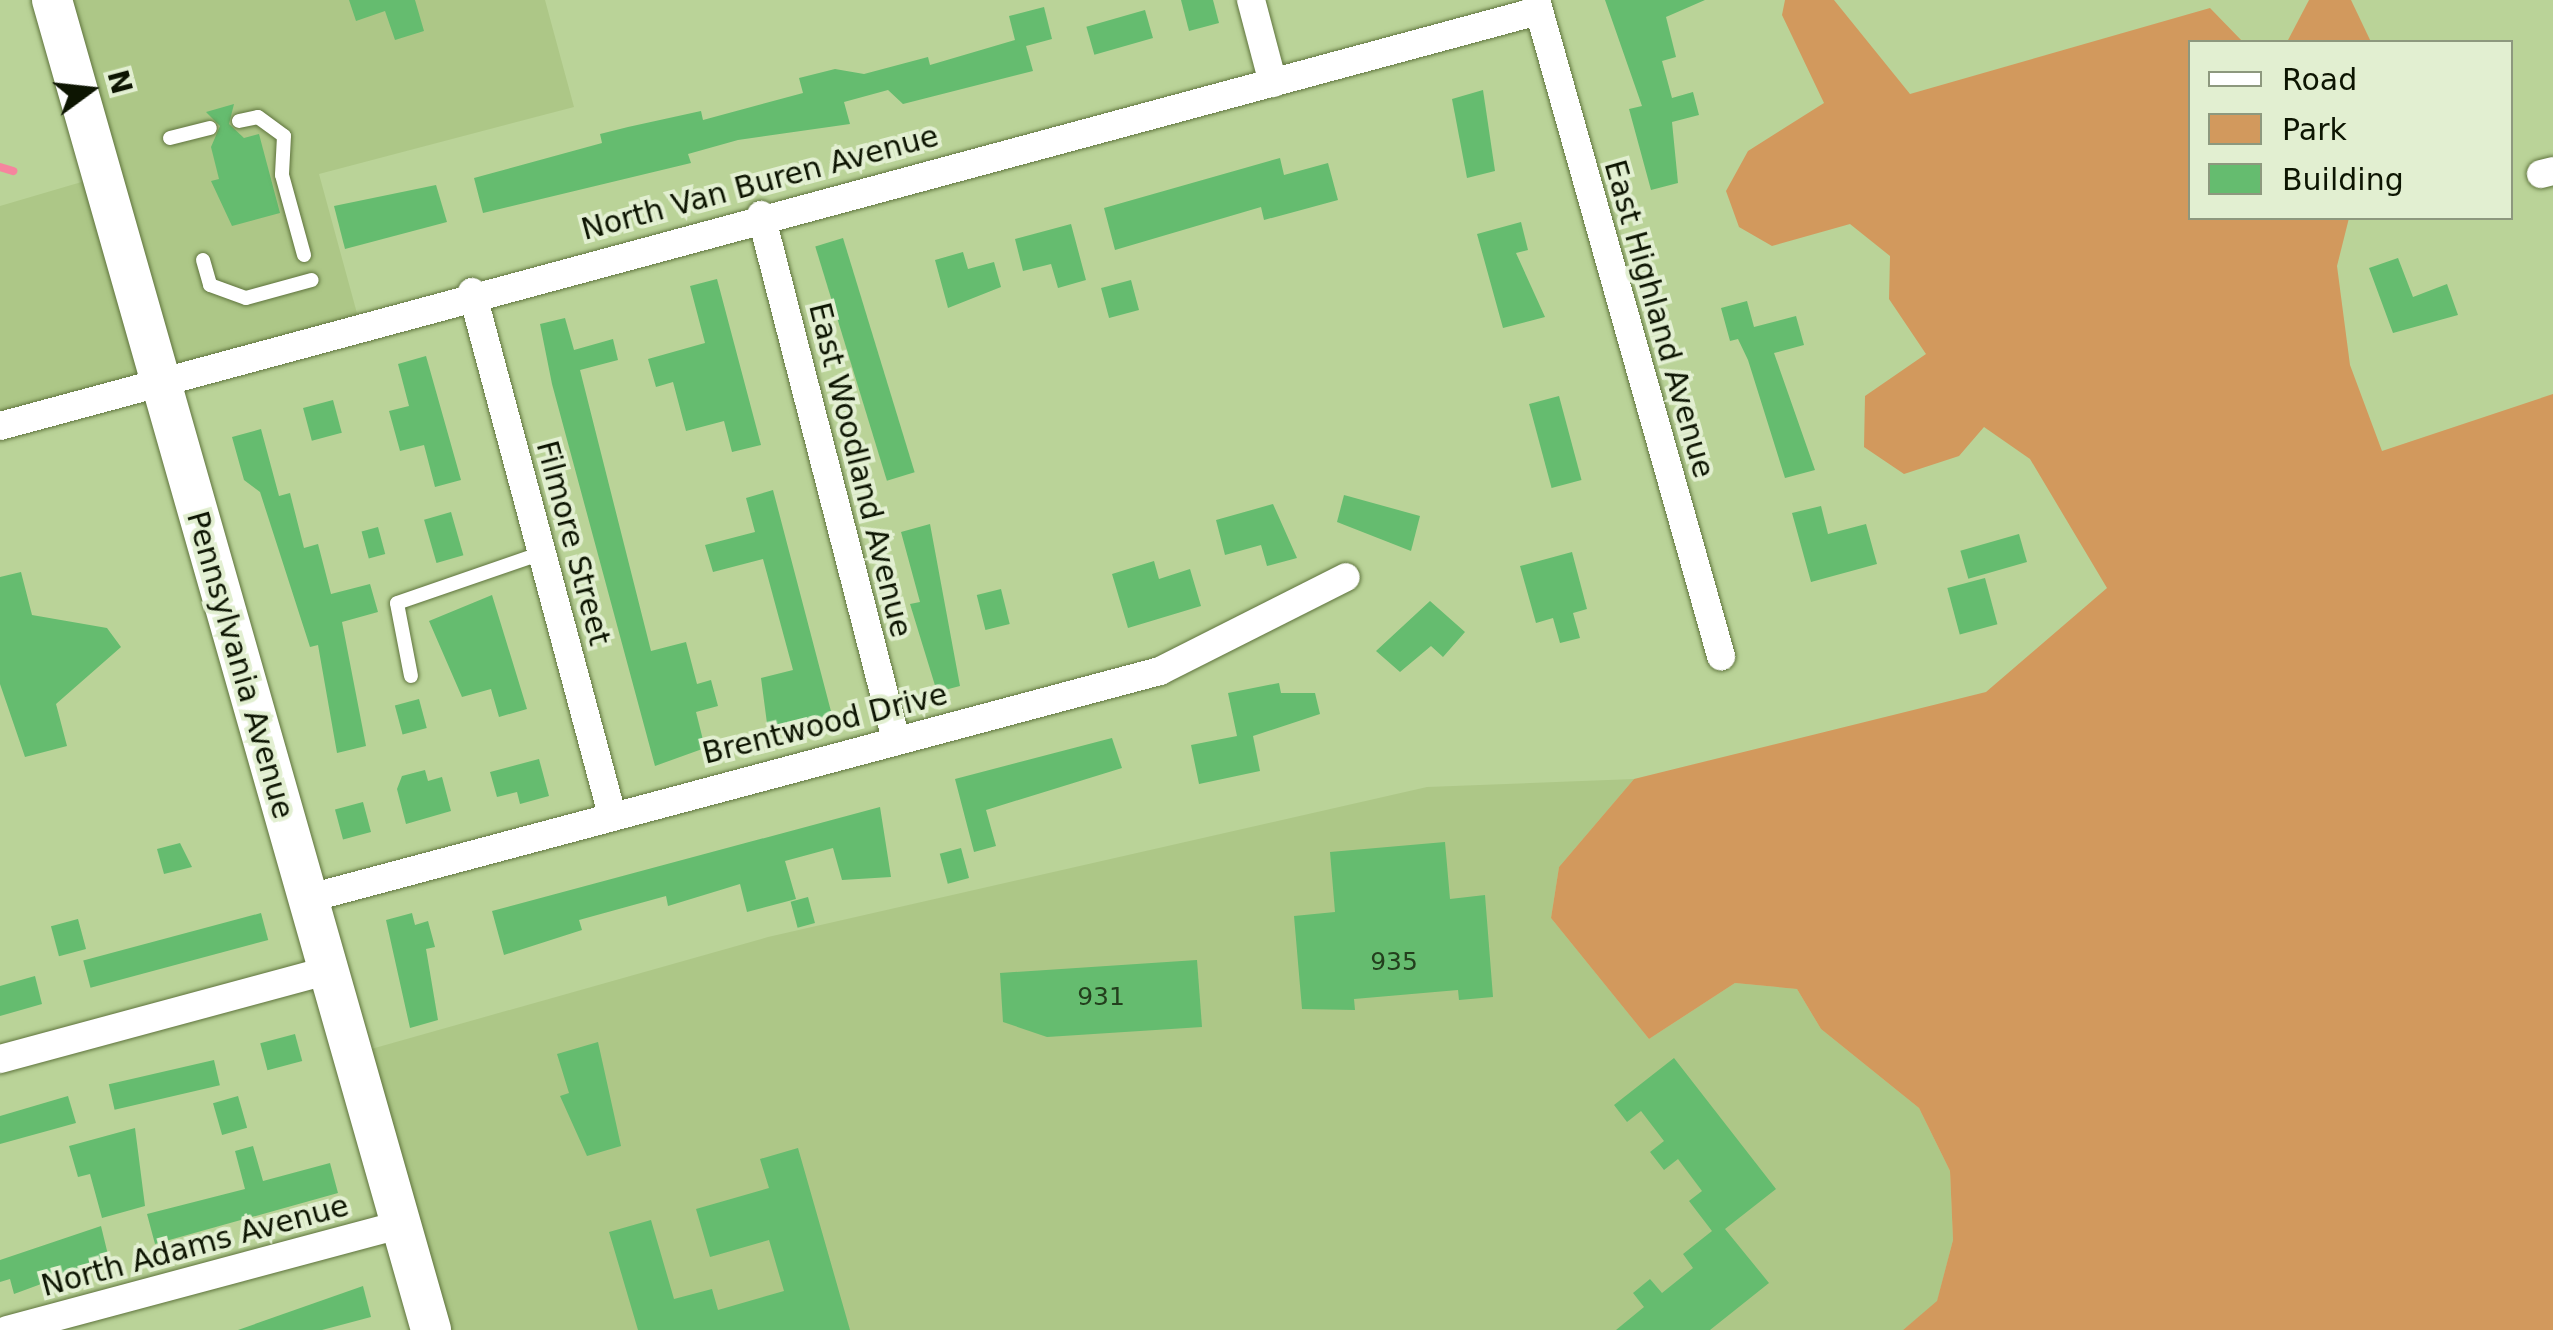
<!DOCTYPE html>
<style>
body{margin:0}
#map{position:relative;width:2553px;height:1330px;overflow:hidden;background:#bad398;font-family:"DejaVu Sans",sans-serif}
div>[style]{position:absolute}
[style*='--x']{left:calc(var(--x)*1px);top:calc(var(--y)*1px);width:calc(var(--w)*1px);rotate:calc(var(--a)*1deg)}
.built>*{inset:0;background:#adc787}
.green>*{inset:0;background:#d2995d}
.stream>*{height:8px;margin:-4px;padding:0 4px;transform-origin:4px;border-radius:4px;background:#f5859e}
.building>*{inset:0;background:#65bc6f;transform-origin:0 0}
.roads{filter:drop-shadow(0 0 2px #5f743d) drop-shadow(0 0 2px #5f743d)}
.lane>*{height:14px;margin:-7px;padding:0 7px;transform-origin:7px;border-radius:7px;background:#fff}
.street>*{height:28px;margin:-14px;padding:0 14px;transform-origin:14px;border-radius:14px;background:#fff}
.secondary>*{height:40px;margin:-20px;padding:0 20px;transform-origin:20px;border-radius:20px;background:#fff}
span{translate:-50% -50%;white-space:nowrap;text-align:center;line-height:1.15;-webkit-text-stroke:8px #e2efd1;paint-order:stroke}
.number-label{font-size:25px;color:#233f1d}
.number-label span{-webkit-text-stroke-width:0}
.street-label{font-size:30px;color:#0d1502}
.legend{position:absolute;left:2188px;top:40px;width:325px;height:180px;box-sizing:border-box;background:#e2efd1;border:2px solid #8d987e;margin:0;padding:12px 18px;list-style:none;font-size:30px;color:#0d1502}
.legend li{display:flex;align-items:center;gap:20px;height:50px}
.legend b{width:50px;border:2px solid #8d987e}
.north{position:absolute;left:40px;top:40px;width:100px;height:100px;-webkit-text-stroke:8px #e2efd1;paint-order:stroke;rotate:75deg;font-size:28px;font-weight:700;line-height:40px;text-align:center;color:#0d1502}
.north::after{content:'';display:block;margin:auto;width:35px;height:45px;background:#0d1502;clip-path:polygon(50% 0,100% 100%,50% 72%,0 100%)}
</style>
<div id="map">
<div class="built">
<div style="clip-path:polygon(52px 0,545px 0,574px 107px,319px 174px,361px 328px,0 426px,0 206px,102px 176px)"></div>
<div style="clip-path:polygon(1634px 779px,1559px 867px,1551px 918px,1649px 1039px,1735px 983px,1797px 989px,1821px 1029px,1919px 1108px,1950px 1171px,1953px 1240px,1937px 1302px,1903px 1330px,433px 1330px,350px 1055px,768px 937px,1427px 787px)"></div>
</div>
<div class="green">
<div style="clip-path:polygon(1785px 0,1834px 0,1910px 94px,2210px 8px,2243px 42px,2190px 42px,2190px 218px,2349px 218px,2337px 266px,2350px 365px,2382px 451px,2553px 394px,2553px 1330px,1903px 1330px,1937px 1301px,1953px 1240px,1950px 1171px,1919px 1108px,1821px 1029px,1797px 989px,1735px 983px,1649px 1039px,1551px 918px,1559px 867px,1634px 779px,1986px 692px,2107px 588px,2030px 459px,1984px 427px,1959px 456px,1904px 474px,1864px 447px,1865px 396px,1926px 354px,1889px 299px,1890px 256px,1850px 224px,1772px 246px,1739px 227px,1726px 191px,1748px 151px,1824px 103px,1782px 15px)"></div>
<div style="clip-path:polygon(2309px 0,2351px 0,2371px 42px,2287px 42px)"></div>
</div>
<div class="stream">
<div style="--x:0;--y:167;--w:14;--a:17"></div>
</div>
<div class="building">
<div style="clip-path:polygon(349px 0,415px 0,424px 31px,395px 40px,385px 11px,356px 21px)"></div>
<div style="clip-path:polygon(1181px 0,1213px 0,1219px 23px,1189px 31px)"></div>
<div style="clip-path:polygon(1605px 0,1705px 0,1666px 17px,1676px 57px,1662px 61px,1672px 98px,1693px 92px,1699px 115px,1672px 122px,1678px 183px,1651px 190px,1629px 109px,1642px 106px)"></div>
<div style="clip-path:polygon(1044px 7px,1052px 39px,1026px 46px,1033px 71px,903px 104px,888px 90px,844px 102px,850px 124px,738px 140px,688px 154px,691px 163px,483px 213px,474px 178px,602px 143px,600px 134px,628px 127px,701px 111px,703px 120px,803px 93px,799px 78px,835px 69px,864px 74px,928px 57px,930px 65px,1015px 40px,1009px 16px)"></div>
<div style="left:1145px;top:10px;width:29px;height:61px;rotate:74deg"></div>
<div style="clip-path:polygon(1483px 90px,1495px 171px,1467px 178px,1452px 99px)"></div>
<div style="clip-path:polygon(234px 104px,229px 124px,244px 138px,259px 134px,280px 213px,232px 226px,211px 181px,219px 179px,211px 147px,220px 126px,206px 112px)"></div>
<div style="clip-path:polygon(1280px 158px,1284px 175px,1328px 163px,1338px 200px,1264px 220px,1261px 207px,1115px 250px,1104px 208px)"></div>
<div style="clip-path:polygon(436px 185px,447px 222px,345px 249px,334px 206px)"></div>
<div style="clip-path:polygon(1521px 222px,1528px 250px,1516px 253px,1545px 317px,1503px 328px,1477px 234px)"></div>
<div style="clip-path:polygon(1071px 224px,1086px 280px,1058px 288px,1051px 264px,1023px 271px,1015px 239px)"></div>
<div style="left:843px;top:238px;width:245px;height:29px;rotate:73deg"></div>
<div style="clip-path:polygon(963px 252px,968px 269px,994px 262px,1001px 287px,948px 308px,935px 260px)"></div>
<div style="clip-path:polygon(2398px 258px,2413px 297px,2447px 284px,2458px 315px,2393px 333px,2369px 268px)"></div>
<div style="clip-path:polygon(717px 279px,761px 445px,732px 452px,724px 421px,686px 431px,673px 382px,656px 387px,648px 359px,705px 343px,690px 286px)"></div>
<div style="left:1131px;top:280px;width:31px;height:31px;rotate:75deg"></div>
<div style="clip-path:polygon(1747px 301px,1754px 327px,1796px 316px,1804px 345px,1774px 353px,1815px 470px,1785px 478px,1748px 360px,1738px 339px,1730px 341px,1721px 308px)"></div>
<div style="clip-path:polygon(565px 318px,574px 350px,613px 339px,618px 360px,580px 370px,651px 651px,686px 642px,697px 684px,711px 680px,718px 706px,696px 712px,705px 748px,655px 766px,552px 384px,540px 324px)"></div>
<div style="clip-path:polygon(426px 356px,461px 480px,435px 487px,424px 445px,400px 451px,389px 411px,409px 406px,398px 364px)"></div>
<div style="left:1559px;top:396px;width:87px;height:31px;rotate:75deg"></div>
<div style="left:333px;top:400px;width:34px;height:31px;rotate:75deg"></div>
<div style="clip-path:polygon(261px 429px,279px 496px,290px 493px,304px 548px,318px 544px,331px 594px,370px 584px,378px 612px,342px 622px,366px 746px,337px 753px,318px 645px,310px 647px,260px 492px,244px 480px,232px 437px)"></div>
<div style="clip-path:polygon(773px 490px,833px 719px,768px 731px,761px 678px,793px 670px,763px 559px,713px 572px,705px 545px,755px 532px,746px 498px)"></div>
<div style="clip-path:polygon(1344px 495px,1420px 516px,1411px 551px,1337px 522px)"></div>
<div style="clip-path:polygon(1273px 504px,1297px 558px,1267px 566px,1261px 545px,1225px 555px,1216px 520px)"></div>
<div style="clip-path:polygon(1821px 506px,1828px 534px,1866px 524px,1877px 564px,1811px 582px,1792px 513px)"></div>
<div style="left:451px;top:512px;width:45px;height:28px;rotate:74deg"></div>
<div style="clip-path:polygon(930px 524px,960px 686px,937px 692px,910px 604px,920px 602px,901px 532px)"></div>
<div style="left:378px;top:527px;width:28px;height:17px;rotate:75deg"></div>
<div style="left:2019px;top:534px;width:29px;height:61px;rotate:74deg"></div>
<div style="clip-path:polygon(1572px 552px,1587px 609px,1573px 613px,1580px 638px,1560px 643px,1553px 618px,1536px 623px,1520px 566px)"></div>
<div style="clip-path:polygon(1154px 561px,1159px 579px,1190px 569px,1201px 606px,1128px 628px,1112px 574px)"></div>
<div style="clip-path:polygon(21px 572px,32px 615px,107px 628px,121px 647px,56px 704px,67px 746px,25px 757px,0 684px,0 577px)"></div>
<div style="left:1985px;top:578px;width:48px;height:39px;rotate:75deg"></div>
<div style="left:1001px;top:589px;width:36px;height:25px;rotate:76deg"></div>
<div style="clip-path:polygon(492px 595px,527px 709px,499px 717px,491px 689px,462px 697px,429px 621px)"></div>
<div style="clip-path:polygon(1430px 601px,1465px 632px,1443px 657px,1431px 646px,1400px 672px,1376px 651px)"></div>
<div style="clip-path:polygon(1279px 683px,1281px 693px,1315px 693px,1320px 714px,1253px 736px,1260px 771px,1199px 784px,1191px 745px,1237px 736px,1228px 693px)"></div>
<div style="left:419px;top:699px;width:30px;height:25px;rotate:75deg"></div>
<div style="clip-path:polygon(1112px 738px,1122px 768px,986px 810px,996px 846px,974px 852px,955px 779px)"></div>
<div style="clip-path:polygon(539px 759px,549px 796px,520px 804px,517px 792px,497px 797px,490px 772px)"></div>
<div style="clip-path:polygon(425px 770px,428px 781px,442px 777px,451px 811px,406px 824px,397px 789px,402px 776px)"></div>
<div style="left:363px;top:802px;width:31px;height:29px;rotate:75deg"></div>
<div style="clip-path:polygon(880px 807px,891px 877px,842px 880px,833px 848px,785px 861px,796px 899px,747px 912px,740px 884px,668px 906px,666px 896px,579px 920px,582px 930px,504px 955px,492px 911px)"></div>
<div style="clip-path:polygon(1445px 842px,1450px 899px,1485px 895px,1493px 997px,1459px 1000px,1458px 990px,1354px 999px,1355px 1010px,1302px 1009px,1294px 916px,1335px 912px,1330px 852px)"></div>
<div style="clip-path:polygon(180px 843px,192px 867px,164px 874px,157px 849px)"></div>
<div style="left:961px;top:848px;width:31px;height:22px;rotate:75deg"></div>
<div style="left:808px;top:897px;width:27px;height:18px;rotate:75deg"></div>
<div style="left:261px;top:913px;width:28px;height:184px;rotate:75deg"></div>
<div style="clip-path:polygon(412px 913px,415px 925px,428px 921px,435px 947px,426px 949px,438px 1020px,410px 1028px,386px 920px)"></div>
<div style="left:78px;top:919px;width:31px;height:28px;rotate:75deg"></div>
<div style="clip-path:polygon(1197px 960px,1202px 1027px,1047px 1037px,1003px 1022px,1000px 973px)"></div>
<div style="clip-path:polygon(35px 976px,42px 1004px,0 1016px,0 986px)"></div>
<div style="left:295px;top:1034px;width:28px;height:36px;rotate:75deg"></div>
<div style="clip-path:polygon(598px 1042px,621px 1146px,587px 1156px,560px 1096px,569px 1093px,557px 1054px)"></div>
<div style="clip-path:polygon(1674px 1058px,1776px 1189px,1725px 1229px,1769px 1283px,1710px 1330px,1616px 1330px,1644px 1307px,1633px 1293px,1650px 1279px,1662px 1293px,1693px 1268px,1683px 1254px,1712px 1231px,1689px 1201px,1702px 1191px,1678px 1159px,1664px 1170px,1650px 1152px,1664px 1141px,1641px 1111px,1627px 1122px,1614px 1105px)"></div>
<div style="left:214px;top:1060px;width:26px;height:108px;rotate:77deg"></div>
<div style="clip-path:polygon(68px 1096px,76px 1123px,0 1144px,0 1116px)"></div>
<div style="left:238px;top:1096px;width:33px;height:26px;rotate:74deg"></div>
<div style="clip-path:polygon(135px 1128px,145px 1206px,102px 1218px,90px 1174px,78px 1177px,69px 1146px)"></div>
<div style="clip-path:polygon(253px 1146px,263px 1181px,330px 1163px,338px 1193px,155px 1244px,147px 1214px,245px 1189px,235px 1151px)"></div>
<div style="clip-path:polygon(798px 1148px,850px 1330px,638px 1330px,609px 1232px,651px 1220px,674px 1299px,712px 1289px,718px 1310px,784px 1291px,769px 1240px,710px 1257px,696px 1209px,769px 1188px,760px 1159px)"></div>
<div style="clip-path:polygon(101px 1226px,109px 1259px,14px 1294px,10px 1279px,0 1282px,0 1260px)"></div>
<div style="clip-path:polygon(363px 1286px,371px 1317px,322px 1330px,238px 1330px)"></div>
</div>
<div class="roads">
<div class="lane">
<div style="--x:239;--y:121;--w:19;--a:-12"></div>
<div style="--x:258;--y:117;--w:32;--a:36"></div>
<div style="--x:284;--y:136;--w:39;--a:93"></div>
<div style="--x:282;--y:175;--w:83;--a:74.6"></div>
<div style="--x:170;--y:138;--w:41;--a:-14"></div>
<div style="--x:203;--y:260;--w:26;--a:74"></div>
<div style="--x:210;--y:285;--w:38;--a:20"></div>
<div style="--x:246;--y:298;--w:68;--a:-15.3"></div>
<div style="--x:411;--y:676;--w:74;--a:-100.9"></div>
<div style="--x:397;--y:603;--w:153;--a:-19"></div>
</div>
<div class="street">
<div style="--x:1251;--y:0;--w:86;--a:75.2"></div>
<div style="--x:1536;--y:0;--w:682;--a:74.25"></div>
<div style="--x:2541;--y:174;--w:12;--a:-14"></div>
<div style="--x:761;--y:215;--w:542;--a:75.58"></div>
<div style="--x:472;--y:292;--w:537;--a:75.01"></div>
<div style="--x:0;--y:426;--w:1593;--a:-15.1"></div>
<div style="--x:306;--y:899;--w:884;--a:-14.95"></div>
<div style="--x:1160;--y:671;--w:208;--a:-26.8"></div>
<div style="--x:0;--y:1059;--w:338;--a:-15.1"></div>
<div style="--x:7;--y:1330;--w:407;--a:-15"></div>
</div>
<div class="secondary">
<div style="--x:52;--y:0;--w:1383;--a:74.09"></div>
</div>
</div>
<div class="number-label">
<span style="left:1394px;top:962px">935</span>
<span style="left:1101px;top:997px">931</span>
</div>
<div class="street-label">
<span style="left:760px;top:183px;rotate:-15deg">North Van Buren Avenue</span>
<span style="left:1659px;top:319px;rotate:74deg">East Highland Avenue</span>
<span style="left:860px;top:470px;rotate:76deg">East Woodland Avenue</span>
<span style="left:573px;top:543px;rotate:75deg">Filmore Street</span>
<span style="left:240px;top:665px;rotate:74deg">Pennsylvania Avenue</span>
<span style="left:825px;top:724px;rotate:-14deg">Brentwood Drive</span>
<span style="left:195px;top:1246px;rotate:-15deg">North Adams Avenue</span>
</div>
<ul class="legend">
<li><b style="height:12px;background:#fff"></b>Road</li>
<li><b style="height:28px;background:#d2995d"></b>Park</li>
<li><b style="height:28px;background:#65bc6f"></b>Building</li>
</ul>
<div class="north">N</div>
</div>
